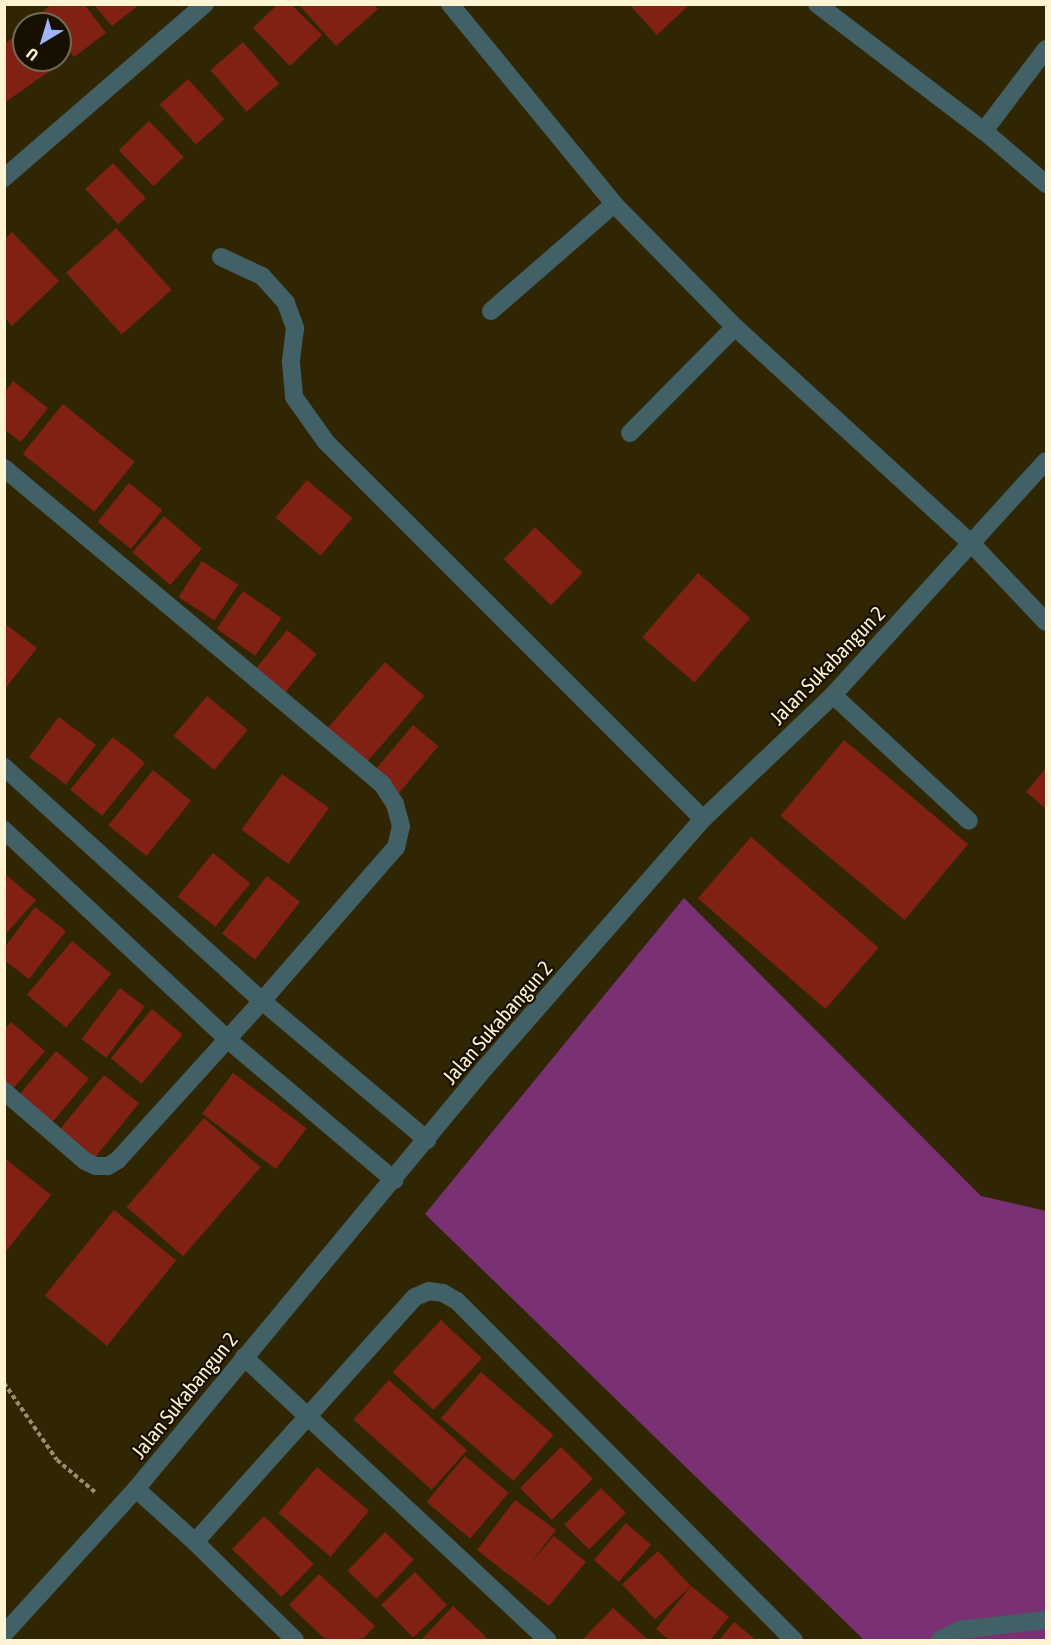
<!DOCTYPE html>
<style>
body{margin:0}
#map{position:relative;width:1051px;height:1645px;overflow:hidden;background:#312604;font-family:"Asap Condensed",sans-serif}
div>[style]{position:absolute}
[style*='--x']{left:calc(var(--x)*1px);top:calc(var(--y)*1px);width:calc(var(--w)*1px);rotate:calc(var(--a)*1deg)}
.forest>*{inset:0;background:#7a3174}
.building>*{inset:0;background:#802114;transform-origin:0 0}
.path>*{height:4px;margin-top:-2px;transform-origin:0;background:repeating-linear-gradient(90deg,#988d6c 0 4.5px,transparent 0 7.5px)}
.minor>*{height:18px;margin:-9px;padding:0 9px;transform-origin:9px;border-radius:9px;background:#416167}
span{translate:-50% -50%;white-space:nowrap;text-align:center;line-height:1.15;-webkit-text-stroke:4.5px #170f00;paint-order:stroke}
.street-label{font-size:21px;color:#fef3d3}
.frame{position:absolute;inset:0;border:6px solid #fef3d3;pointer-events:none}
.north{position:absolute;left:12px;top:12px;width:60px;height:60px;box-sizing:border-box;background:#170f00;border:2px solid #736a54;border-radius:50%;rotate:218deg;font-size:16px;font-weight:700;line-height:24px;text-align:center;color:#fef3d3}
.north::after{content:'';display:block;margin:auto;width:21px;height:27px;background:#9eb4fd;clip-path:polygon(50% 0,100% 100%,50% 72%,0 100%)}
</style>
<div id="map">
<div class="forest">
<div style="clip-path:polygon(684px 898px,981px 1196px,1046px 1211px,1046px 1640px,864px 1640px,425px 1214px)"></div>
</div>
<div class="building">
<div style="clip-path:polygon(52px 4px,84px 4px,106px 33px,74px 57px,60px 40px,60px 24px,48px 24px,40px 14px)"></div>
<div style="clip-path:polygon(278px 4px,291px 4px,322px 35px,290px 66px,253px 28px)"></div>
<div style="clip-path:polygon(298px 4px,374px 4px,378px 9px,336px 46px)"></div>
<div style="clip-path:polygon(629px 4px,690px 4px,657px 35px)"></div>
<div style="clip-path:polygon(94px 5px,139px 5px,112px 26px)"></div>
<div style="clip-path:polygon(24px 30px,24px 60px,60px 60px,60px 50px,67px 59px,4px 103px,4px 44px)"></div>
<div style="left:243px;top:42px;width:55px;height:43px;rotate:49deg"></div>
<div style="left:188px;top:79px;width:54px;height:38px;rotate:48deg"></div>
<div style="left:149px;top:121px;width:50px;height:42px;rotate:46deg"></div>
<div style="left:113px;top:163px;width:48px;height:38px;rotate:47deg"></div>
<div style="left:116px;top:228px;width:83px;height:67px;rotate:48deg"></div>
<div style="clip-path:polygon(12px 232px,59px 281px,12px 326px,5px 318px,5px 239px)"></div>
<div style="clip-path:polygon(13px 381px,48px 408px,21px 442px,5px 430px,5px 392px)"></div>
<div style="left:63px;top:404px;width:92px;height:64px;rotate:39deg"></div>
<div style="left:307px;top:480px;width:59px;height:49px;rotate:40deg"></div>
<div style="left:129px;top:483px;width:43px;height:50px;rotate:39deg"></div>
<div style="left:164px;top:516px;width:50px;height:48px;rotate:41deg"></div>
<div style="left:535px;top:527px;width:66px;height:45px;rotate:44deg"></div>
<div style="left:202px;top:561px;width:43px;height:43px;rotate:33deg"></div>
<div style="left:698px;top:573px;width:69px;height:85px;rotate:41deg"></div>
<div style="left:243px;top:591px;width:47px;height:46px;rotate:35deg"></div>
<div style="clip-path:polygon(4px 623px,37px 648px,4px 690px)"></div>
<div style="left:287px;top:630px;width:38px;height:51px;rotate:39deg"></div>
<div style="left:385px;top:662px;width:52px;height:89px;rotate:41deg"></div>
<div style="left:207px;top:696px;width:53px;height:52px;rotate:40deg"></div>
<div style="left:59px;top:717px;width:46px;height:50px;rotate:37deg"></div>
<div style="left:413px;top:725px;width:33px;height:64px;rotate:40deg"></div>
<div style="left:113px;top:737px;width:41px;height:68px;rotate:39deg"></div>
<div style="left:844px;top:740px;width:162px;height:99px;rotate:40deg"></div>
<div style="clip-path:polygon(1046px 768px,1046px 809px,1026px 792px)"></div>
<div style="left:153px;top:770px;width:49px;height:71px;rotate:39deg"></div>
<div style="left:282px;top:774px;width:58px;height:69px;rotate:36deg"></div>
<div style="left:751px;top:837px;width:169px;height:81px;rotate:41deg"></div>
<div style="left:213px;top:853px;width:48px;height:56px;rotate:39deg"></div>
<div style="clip-path:polygon(4px 873px,36px 900px,4px 936px)"></div>
<div style="left:267px;top:876px;width:42px;height:73px;rotate:38deg"></div>
<div style="clip-path:polygon(35px 907px,66px 931px,29px 979px,4px 960px,4px 948px)"></div>
<div style="left:72px;top:941px;width:51px;height:70px;rotate:40deg"></div>
<div style="left:120px;top:988px;width:31px;height:64px;rotate:37deg"></div>
<div style="left:152px;top:1009px;width:40px;height:64px;rotate:40deg"></div>
<div style="clip-path:polygon(11px 1022px,45px 1051px,11px 1091px,4px 1085px,4px 1030px)"></div>
<div style="left:56px;top:1051px;width:43px;height:60px;rotate:40deg"></div>
<div style="left:233px;top:1073px;width:92px;height:51px;rotate:37deg"></div>
<div style="left:104px;top:1075px;width:45px;height:75px;rotate:39deg"></div>
<div style="left:204px;top:1118px;width:75px;height:118px;rotate:41deg"></div>
<div style="clip-path:polygon(7px 1160px,51px 1195px,6px 1251px,4px 1163px)"></div>
<div style="left:114px;top:1210px;width:80px;height:110px;rotate:39deg"></div>
<div style="left:441px;top:1320px;width:56px;height:71px;rotate:43deg"></div>
<div style="left:481px;top:1372px;width:96px;height:61px;rotate:41deg"></div>
<div style="left:389px;top:1380px;width:105px;height:53px;rotate:42deg"></div>
<div style="left:561px;top:1447px;width:45px;height:58px;rotate:45deg"></div>
<div style="left:465px;top:1456px;width:57px;height:60px;rotate:40deg"></div>
<div style="left:317px;top:1467px;width:68px;height:60px;rotate:40deg"></div>
<div style="left:601px;top:1488px;width:35px;height:52px;rotate:45deg"></div>
<div style="clip-path:polygon(515px 1500px,556px 1530px,530px 1564px,554px 1536px,586px 1562px,549px 1606px,477px 1550px)"></div>
<div style="left:264px;top:1516px;width:69px;height:46px;rotate:44deg"></div>
<div style="left:626px;top:1523px;width:33px;height:49px;rotate:41deg"></div>
<div style="left:385px;top:1532px;width:40px;height:54px;rotate:44deg"></div>
<div style="left:658px;top:1551px;width:48px;height:49px;rotate:47deg"></div>
<div style="left:415px;top:1572px;width:46px;height:47px;rotate:46deg"></div>
<div style="clip-path:polygon(319px 1574px,375px 1626px,362px 1640px,326px 1640px,289px 1605px)"></div>
<div style="clip-path:polygon(691px 1586px,729px 1617px,710px 1640px,669px 1640px,656px 1629px)"></div>
<div style="clip-path:polygon(453px 1606px,487px 1638px,485px 1640px,421px 1640px)"></div>
<div style="clip-path:polygon(613px 1608px,648px 1640px,582px 1640px)"></div>
<div style="clip-path:polygon(734px 1622px,756px 1640px,719px 1640px)"></div>
</div>
<div class="path">
<div style="--x:4;--y:1383;--w:93;--a:55.5"></div>
<div style="--x:57;--y:1460;--w:50;--a:40.1"></div>
</div>
<div class="minor">
<div style="--x:450;--y:4;--w:259;--a:50.6"></div>
<div style="--x:614;--y:204;--w:173;--a:45.5"></div>
<div style="--x:735;--y:327;--w:320;--a:42.5"></div>
<div style="--x:971;--y:543;--w:109;--a:46.5"></div>
<div style="--x:817;--y:4;--w:210;--a:37.3"></div>
<div style="--x:984;--y:131;--w:82;--a:40.5"></div>
<div style="--x:984;--y:131;--w:103;--a:-52.9"></div>
<div style="--x:4;--y:178;--w:266;--a:-40.9"></div>
<div style="--x:221;--y:257;--w:45;--a:24.9"></div>
<div style="--x:262;--y:276;--w:36;--a:48"></div>
<div style="--x:286;--y:303;--w:27;--a:70"></div>
<div style="--x:295;--y:328;--w:34;--a:97"></div>
<div style="--x:291;--y:362;--w:35;--a:85"></div>
<div style="--x:294;--y:397;--w:55;--a:54.6"></div>
<div style="--x:326;--y:442;--w:533;--a:45"></div>
<div style="--x:491;--y:311;--w:163;--a:-41"></div>
<div style="--x:630;--y:433;--w:149;--a:-45.3"></div>
<div style="--x:4;--y:468;--w:493;--a:39.9"></div>
<div style="--x:382;--y:784;--w:24;--a:57"></div>
<div style="--x:395;--y:804;--w:23;--a:75"></div>
<div style="--x:401;--y:826;--w:22;--a:103"></div>
<div style="--x:396;--y:847;--w:204;--a:131"></div>
<div style="--x:262;--y:1001;--w:215;--a:132.2"></div>
<div style="--x:118;--y:1160;--w:12;--a:149"></div>
<div style="--x:108;--y:1166;--w:12;--a:180"></div>
<div style="--x:96;--y:1166;--w:12;--a:-156"></div>
<div style="--x:85;--y:1161;--w:107;--a:-139.2"></div>
<div style="--x:833;--y:695;--w:185;--a:42.8"></div>
<div style="--x:4;--y:767;--w:348;--a:42.2"></div>
<div style="--x:262;--y:1001;--w:216;--a:40.1"></div>
<div style="--x:4;--y:830;--w:306;--a:43.1"></div>
<div style="--x:227;--y:1039;--w:219;--a:40.2"></div>
<div style="--x:244;--y:1357;--w:415;--a:43"></div>
<div style="--x:136;--y:1489;--w:79;--a:41.9"></div>
<div style="--x:4;--y:1634;--w:196;--a:-47.7"></div>
<div style="--x:136;--y:1489;--w:545;--a:-50.36"></div>
<div style="--x:484;--y:1069;--w:332;--a:-48.8"></div>
<div style="--x:703;--y:819;--w:180;--a:-43.6"></div>
<div style="--x:833;--y:695;--w:316;--a:-47.7"></div>
<div style="--x:295;--y:1640;--w:140;--a:-135.6"></div>
<div style="--x:195;--y:1542;--w:329;--a:-48.1"></div>
<div style="--x:415;--y:1297;--w:15;--a:-23"></div>
<div style="--x:429;--y:1291;--w:14;--a:8"></div>
<div style="--x:443;--y:1293;--w:16;--a:30"></div>
<div style="--x:457;--y:1301;--w:478;--a:45.2"></div>
<div style="--x:940;--y:1640;--w:21;--a:-28"></div>
<div style="--x:959;--y:1630;--w:88;--a:-6.6"></div>
</div>
<div class="street-label">
<span style="left:827px;top:665px;rotate:-46deg">Jalan Sukabangun 2</span>
<span style="left:497px;top:1022px;rotate:-49deg">Jalan Sukabangun 2</span>
<span style="left:184px;top:1395px;rotate:-51deg">Jalan Sukabangun 2</span>
</div>
<div class="frame"></div>
<div class="north">U</div>
</div>
